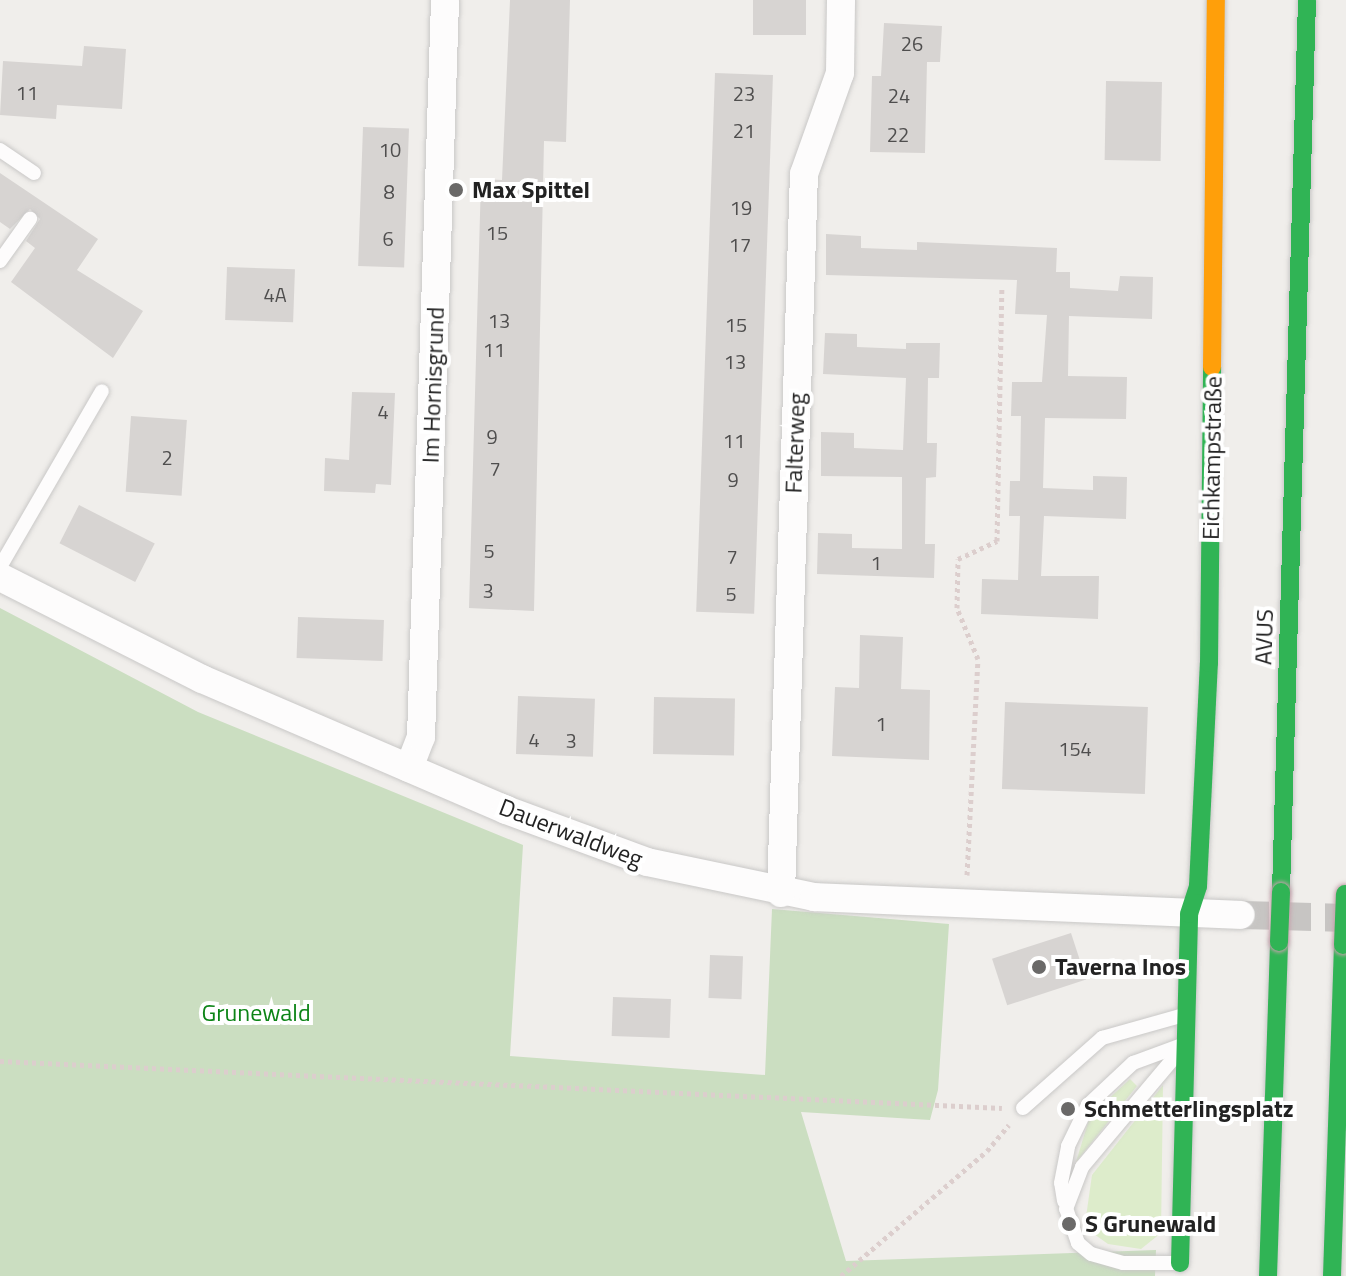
<!DOCTYPE html>
<meta charset="utf-8">
<style>
body{margin:0}
#map{position:relative;width:1346px;height:1276px;overflow:hidden;background:#f0eeeb;font-family:"Titillium Web",sans-serif}
div>[style]{position:absolute}
[style*='--x']{left:calc(var(--x)*1px);top:calc(var(--y)*1px);width:calc(var(--w)*1px);rotate:calc(var(--a)*1deg)}
.grass>*{inset:0;background:#ddeccb}
.forest>*{inset:0;background:#cbdec1}
.building>*{inset:0;background:#d7d4d2;transform-origin:0 0}
.street-tunnel>*{height:28px;margin-top:-14px;transform-origin:0;background:repeating-linear-gradient(90deg,#c7c5c3 0 28px,transparent 0 42px)}
.path>*{height:5px;margin-top:-2.5px;transform-origin:0;background:repeating-linear-gradient(90deg,#dccecd 0 4px,transparent 0 8px)}
.roads{filter:drop-shadow(0 0 2px #c9c8c7) drop-shadow(0 0 2px #c9c8c7)}
.lane>*{height:14px;margin:-7px;padding:0 7px;transform-origin:7px;border-radius:7px;background:#fdfcfc}
.street>*{height:28px;margin:-14px;padding:0 14px;transform-origin:14px;border-radius:14px;background:#fdfcfc}
.fast>*{height:18px;margin:-9px;padding:0 9px;transform-origin:9px;border-radius:9px;background:#30b455}
.slow>*{height:18px;margin:-9px;padding:0 9px;transform-origin:9px;border-radius:9px;background:#ff9f0a}
.bridges{filter:drop-shadow(0 0 2px #c5a2ac) drop-shadow(0 0 2px #c5a2ac)}
.fast-bridge>*{height:18px;margin:-9px;padding:0 9px;transform-origin:9px;border-radius:9px;background:#30b455}
.dots>*{width:22px;height:22px;translate:-50% -50%;box-sizing:border-box;border:4px solid #fff;border-radius:50%}
span{translate:-50% -50%;white-space:nowrap;text-align:center;line-height:1.15;-webkit-text-stroke:8px #fff;paint-order:stroke}
.number-label{font-size:20px;color:#4f4e4e}
.number-label span{-webkit-text-stroke-width:0}
.poi-label{font-size:24px;color:#222;font-weight:700}
.left{translate:0 -50%;text-align:left}
.street-label{font-size:24px;color:#222}
.park-label{font-size:24px;color:#0c8416}
</style>
<div id="map">
<div class="grass">
<div style="clip-path:polygon(1130px 1079px,1137px 1086px,1076px 1162px,1090px 1116px)"></div>
<div style="clip-path:polygon(1163px 1085px,1161px 1233px,1141px 1249px,1108px 1244px,1094px 1234px,1086px 1217px,1092px 1175px)"></div>
</div>
<div class="forest">
<div style="clip-path:polygon(0 608px,198px 712px,523px 845px,510px 1056px,765px 1075px,772px 909px,949px 924px,938px 1090px,930px 1120px,801px 1112px,846px 1261px,1156px 1250px,1155px 1276px,0 1276px)"></div>
</div>
<div class="building">
<div style="clip-path:polygon(510px 0,570px 0,566px 142px,544px 141px,534px 611px,469px 608px,481px 179px,502px 180px)"></div>
<div style="left:753px;top:0;width:53px;height:35px"></div>
<div style="clip-path:polygon(884px 23px,942px 26px,940px 62px,927px 62px,925px 153px,870px 152px,872px 76px,881px 76px)"></div>
<div style="clip-path:polygon(84px 46px,126px 49px,122px 109px,57px 105px,56px 119px,0 115px,3px 61px,82px 66px)"></div>
<div style="left:715px;top:73px;width:58px;height:539px;rotate:2deg"></div>
<div style="left:1106px;top:81px;width:56px;height:79px;rotate:1deg"></div>
<div style="left:363px;top:127px;width:46px;height:139px;rotate:2deg"></div>
<div style="clip-path:polygon(0 173px,98px 239px,77px 270px,143px 311px,113px 358px,11px 282px,35px 248px,26px 241px,40px 219px,30px 209px,10px 229px,0 222px)"></div>
<div style="clip-path:polygon(826px 234px,861px 236px,861px 248px,917px 250px,917px 242px,1057px 248px,1056px 272px,1070px 272px,1070px 288px,1118px 291px,1120px 276px,1153px 277px,1152px 319px,1069px 316px,1068px 376px,1127px 377px,1126px 419px,1045px 418px,1043px 488px,1093px 490px,1093px 476px,1127px 477px,1126px 519px,1044px 516px,1041px 576px,1099px 576px,1098px 619px,981px 614px,982px 579px,1018px 580px,1020px 516px,1009px 516px,1010px 481px,1020px 481px,1021px 416px,1011px 416px,1012px 382px,1042px 382px,1047px 315px,1015px 314px,1017px 280px,826px 275px)"></div>
<div style="left:227px;top:267px;width:68px;height:53px;rotate:2deg"></div>
<div style="clip-path:polygon(825px 333px,857px 334px,857px 347px,906px 349px,906px 343px,940px 343px,939px 378px,928px 378px,927px 443px,937px 443px,936px 477px,926px 478px,925px 544px,935px 544px,934px 578px,817px 574px,818px 533px,852px 534px,852px 548px,902px 549px,902px 477px,821px 476px,821px 432px,854px 433px,854px 448px,903px 450px,906px 378px,823px 374px)"></div>
<div style="clip-path:polygon(352px 392px,395px 393px,391px 485px,376px 484px,375px 493px,324px 491px,325px 458px,349px 460px)"></div>
<div style="left:131px;top:416px;width:56px;height:76px;rotate:4deg"></div>
<div style="left:79px;top:505px;width:85px;height:43px;rotate:27deg"></div>
<div style="left:298px;top:617px;width:86px;height:41px;rotate:2deg"></div>
<div style="clip-path:polygon(860px 635px,903px 637px,901px 689px,930px 690px,929px 760px,832px 756px,835px 687px,859px 688px)"></div>
<div style="left:518px;top:696px;width:77px;height:58px;rotate:2deg"></div>
<div style="left:654px;top:697px;width:81px;height:57px;rotate:1deg"></div>
<div style="left:1005px;top:702px;width:143px;height:87px;rotate:2deg"></div>
<div style="left:1071px;top:933px;width:49px;height:83px;rotate:72deg"></div>
<div style="left:710px;top:955px;width:33px;height:43px;rotate:2deg"></div>
<div style="left:613px;top:997px;width:58px;height:39px;rotate:2deg"></div>
</div>
<div class="street-tunnel">
<div style="--x:1241;--y:915;--w:105;--a:1.6"></div>
</div>
<div class="path">
<div style="--x:967;--y:875;--w:216;--a:-87.1"></div>
<div style="--x:978;--y:659;--w:55;--a:-112.4"></div>
<div style="--x:957;--y:608;--w:49;--a:-88.8"></div>
<div style="--x:958;--y:559;--w:43;--a:-24.8"></div>
<div style="--x:997;--y:541;--w:253;--a:-88.9"></div>
<div style="--x:0;--y:1061;--w:1003;--a:2.69"></div>
<div style="--x:841;--y:1276;--w:192;--a:-40.6"></div>
<div style="--x:987;--y:1151;--w:34;--a:-50"></div>
</div>
<div class="roads">
<div class="lane">
<div style="--x:0;--y:150;--w:41;--a:34.1"></div>
<div style="--x:0;--y:261;--w:52;--a:-54.5"></div>
<div style="--x:0;--y:567;--w:203;--a:-59.9"></div>
<div style="--x:1023;--y:1108;--w:106;--a:-41.5"></div>
<div style="--x:1102;--y:1038;--w:85;--a:-15.7"></div>
<div style="--x:1064;--y:1201;--w:18;--a:-99"></div>
<div style="--x:1061;--y:1183;--w:38;--a:-79"></div>
<div style="--x:1068;--y:1146;--w:46;--a:-64"></div>
<div style="--x:1088;--y:1105;--w:62;--a:-43"></div>
<div style="--x:1133;--y:1063;--w:52;--a:-20.2"></div>
<div style="--x:1177;--y:1263;--w:54;--a:180"></div>
<div style="--x:1123;--y:1263;--w:33;--a:-164"></div>
<div style="--x:1091;--y:1254;--w:17;--a:-140"></div>
<div style="--x:1078;--y:1243;--w:36;--a:-109"></div>
<div style="--x:1066;--y:1209;--w:45;--a:-69.1"></div>
<div style="--x:1082;--y:1167;--w:149;--a:-49.9"></div>
</div>
<div class="street">
<div style="--x:0;--y:577;--w:226;--a:26.8"></div>
<div style="--x:202;--y:679;--w:331;--a:23.3"></div>
<div style="--x:506;--y:810;--w:150;--a:20.2"></div>
<div style="--x:647;--y:862;--w:171;--a:11.8"></div>
<div style="--x:814;--y:897;--w:427;--a:2.4"></div>
<div style="--x:409;--y:768;--w:33;--a:-69"></div>
<div style="--x:421;--y:737;--w:737;--a:-88.13"></div>
<div style="--x:781;--y:893;--w:719;--a:-88.17"></div>
<div style="--x:804;--y:174;--w:107;--a:-70.4"></div>
<div style="--x:840;--y:73;--w:73;--a:-89.2"></div>
</div>
<div class="fast">
<div style="--x:1281;--y:892;--w:892;--a:-88.33"></div>
<div style="--x:1180;--y:1263;--w:349;--a:-88.5"></div>
<div style="--x:1189;--y:914;--w:29;--a:-72"></div>
<div style="--x:1198;--y:886;--w:223;--a:-87.2"></div>
<div style="--x:1209;--y:663;--w:296;--a:-89.4"></div>
<div style="--x:1268;--y:1276;--w:334;--a:-88.1"></div>
<div style="--x:1332;--y:1276;--w:331;--a:-88.1"></div>
</div>
<div class="slow">
<div style="--x:1212;--y:367;--w:367;--a:-89.4"></div>
</div>
</div>
<div class="bridges">
<div class="fast-bridge">
<div style="--x:1279;--y:942;--w:50;--a:-87.7"></div>
<div style="--x:1343;--y:945;--w:51;--a:-87.8"></div>
</div>
</div>
<div class="dots">
<div style="left:456px;top:190px;background:#6a6968"></div>
<div style="left:1039px;top:967px;background:#6a6968"></div>
<div style="left:1068px;top:1109px;background:#6a6968"></div>
<div style="left:1069px;top:1224px;background:#6a6968"></div>
</div>
<div class="number-label">
<span style="left:912px;top:43px">26</span>
<span style="left:27px;top:92px">11</span>
<span style="left:744px;top:93px">23</span>
<span style="left:899px;top:95px">24</span>
<span style="left:744px;top:130px">21</span>
<span style="left:898px;top:134px">22</span>
<span style="left:390px;top:149px">10</span>
<span style="left:389px;top:191px">8</span>
<span style="left:741px;top:207px">19</span>
<span style="left:497px;top:232px">15</span>
<span style="left:388px;top:238px">6</span>
<span style="left:740px;top:244px">17</span>
<span style="left:275px;top:294px">4A</span>
<span style="left:499px;top:320px">13</span>
<span style="left:736px;top:324px">15</span>
<span style="left:494px;top:349px">11</span>
<span style="left:735px;top:361px">13</span>
<span style="left:383px;top:411px">4</span>
<span style="left:492px;top:436px">9</span>
<span style="left:734px;top:440px">11</span>
<span style="left:167px;top:457px">2</span>
<span style="left:495px;top:468px">7</span>
<span style="left:733px;top:479px">9</span>
<span style="left:489px;top:550px">5</span>
<span style="left:732px;top:556px">7</span>
<span style="left:876px;top:562px">1</span>
<span style="left:488px;top:590px">3</span>
<span style="left:731px;top:593px">5</span>
<span style="left:881px;top:723px">1</span>
<span style="left:534px;top:739px">4</span>
<span style="left:571px;top:740px">3</span>
<span style="left:1075px;top:748px">154</span>
</div>
<div class="poi-label">
<span class="left" style="left:472px;top:190px">Max Spittel</span>
<span class="left" style="left:1055px;top:967px">Taverna Inos</span>
<span class="left" style="left:1084px;top:1109px">Schmetterlingsplatz</span>
<span class="left" style="left:1085px;top:1224px">S Grunewald</span>
</div>
<div class="street-label">
<span style="left:433px;top:385px;rotate:-88deg">Im Hornisgrund</span>
<span style="left:795px;top:443px;rotate:-88deg">Falterweg</span>
<span style="left:1212px;top:458px;rotate:-89deg">Eichkampstraße</span>
<span style="left:1264px;top:637px;rotate:-88deg">AVUS</span>
<span style="left:571px;top:833px;rotate:21deg">Dauerwaldweg</span>
</div>
<div class="park-label">
<span style="left:256px;top:1013px">Grunewald</span>
</div>
</div>
